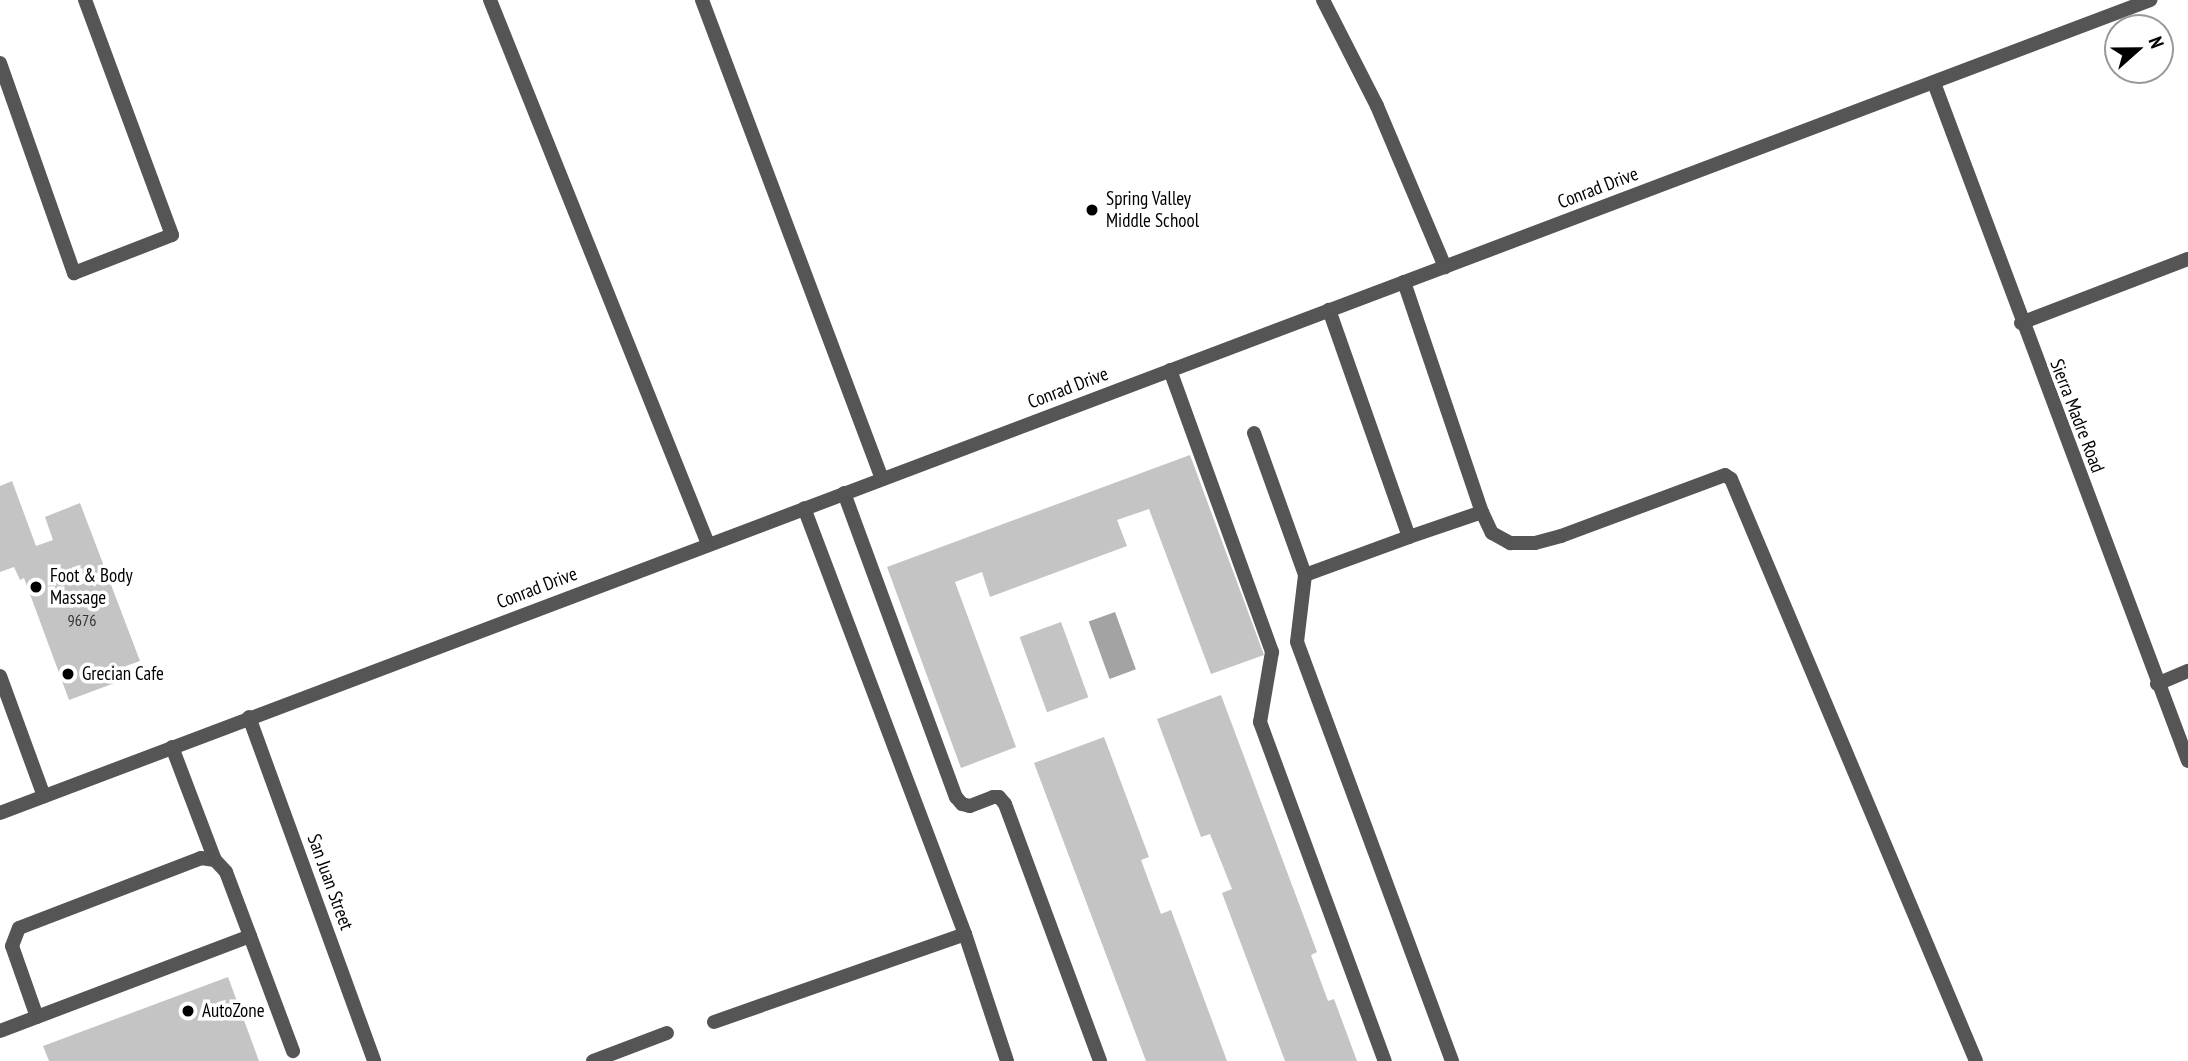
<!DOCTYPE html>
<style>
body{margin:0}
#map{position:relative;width:2188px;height:1061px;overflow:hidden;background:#fff;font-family:"PT Sans Narrow",sans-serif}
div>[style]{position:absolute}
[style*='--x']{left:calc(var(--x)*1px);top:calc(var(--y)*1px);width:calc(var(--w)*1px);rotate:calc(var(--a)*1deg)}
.water>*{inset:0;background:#a3a3a3;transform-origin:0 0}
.building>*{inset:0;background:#c4c4c4;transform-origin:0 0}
.service>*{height:14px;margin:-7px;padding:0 7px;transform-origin:7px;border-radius:7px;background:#555}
.minor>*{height:14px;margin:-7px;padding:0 7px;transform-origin:7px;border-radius:7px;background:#555}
.tertiary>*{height:14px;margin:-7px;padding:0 7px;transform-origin:7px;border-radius:7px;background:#555}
.dots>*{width:19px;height:19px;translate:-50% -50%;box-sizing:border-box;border:4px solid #fff;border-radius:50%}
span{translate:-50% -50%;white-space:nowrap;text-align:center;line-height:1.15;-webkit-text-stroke:7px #fff;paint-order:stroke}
.number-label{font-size:16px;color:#313131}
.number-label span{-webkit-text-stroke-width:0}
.street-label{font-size:19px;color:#000}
.poi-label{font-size:19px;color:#000}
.left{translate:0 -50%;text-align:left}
.north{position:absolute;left:2104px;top:14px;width:70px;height:70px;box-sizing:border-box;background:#fff;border:2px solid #999;border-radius:50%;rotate:69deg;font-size:19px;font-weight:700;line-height:28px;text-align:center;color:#000}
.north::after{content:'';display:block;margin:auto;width:24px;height:32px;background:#000;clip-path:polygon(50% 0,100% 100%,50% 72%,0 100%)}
</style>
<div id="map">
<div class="water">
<div style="left:1115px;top:612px;width:61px;height:28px;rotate:70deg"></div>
</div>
<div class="building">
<div style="clip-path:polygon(1190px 455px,1264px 655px,1211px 674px,1149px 509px,1117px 520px,1127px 546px,990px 597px,982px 572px,955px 582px,1016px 747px,961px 768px,887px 567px)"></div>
<div style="clip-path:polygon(12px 481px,36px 546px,53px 540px,45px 517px,80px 503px,140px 661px,126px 666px,131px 677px,69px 700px,24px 578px,20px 580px,14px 567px,0 572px,0 486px)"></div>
<div style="left:1061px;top:622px;width:80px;height:44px;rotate:70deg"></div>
<div style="clip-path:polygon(1221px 695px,1317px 952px,1311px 955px,1328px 1001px,1334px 999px,1357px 1061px,1285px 1061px,1222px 893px,1232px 889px,1210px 834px,1201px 837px,1157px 719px)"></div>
<div style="clip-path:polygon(1104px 737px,1149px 857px,1141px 860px,1161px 914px,1171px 910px,1227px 1061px,1146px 1061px,1034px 763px)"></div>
<div style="clip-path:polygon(228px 977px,259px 1061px,49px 1061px,43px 1046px)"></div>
</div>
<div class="service">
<div style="--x:490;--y:0;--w:586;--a:68.16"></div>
<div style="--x:702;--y:0;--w:512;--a:69.4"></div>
<div style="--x:1323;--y:0;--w:119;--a:63"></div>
<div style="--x:1377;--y:106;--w:175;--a:67.1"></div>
<div style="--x:0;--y:63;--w:223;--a:70.6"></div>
<div style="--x:74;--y:273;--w:105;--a:-21.2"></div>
<div style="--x:172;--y:235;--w:251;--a:-110.3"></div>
<div style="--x:1404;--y:282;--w:243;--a:71.3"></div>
<div style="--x:1482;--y:512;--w:23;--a:65"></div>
<div style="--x:1492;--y:533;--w:21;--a:29"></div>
<div style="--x:1510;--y:543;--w:25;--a:0"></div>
<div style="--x:1535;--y:543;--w:27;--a:-15"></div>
<div style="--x:1561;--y:536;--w:175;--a:-20.4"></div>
<div style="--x:1725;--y:475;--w:7;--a:34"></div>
<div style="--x:1731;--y:479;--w:631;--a:67.17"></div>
<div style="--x:2021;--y:323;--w:179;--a:-21"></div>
<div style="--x:1170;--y:370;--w:300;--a:70.1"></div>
<div style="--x:1272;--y:652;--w:71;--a:99.7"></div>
<div style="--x:1260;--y:722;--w:361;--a:69.8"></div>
<div style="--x:1254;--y:433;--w:151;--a:70.2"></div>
<div style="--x:1305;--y:575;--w:111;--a:-20.1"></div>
<div style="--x:1409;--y:537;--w:241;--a:-109.4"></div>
<div style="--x:844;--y:493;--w:324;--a:69.8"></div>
<div style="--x:956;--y:797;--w:9;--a:49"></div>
<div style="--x:962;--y:804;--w:8;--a:14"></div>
<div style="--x:970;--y:806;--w:25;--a:-21"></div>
<div style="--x:993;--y:797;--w:6;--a:0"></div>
<div style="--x:999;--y:797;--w:9;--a:49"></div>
<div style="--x:1005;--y:804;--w:274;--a:69.7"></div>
<div style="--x:1409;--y:537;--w:77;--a:-18.9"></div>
<div style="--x:1305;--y:575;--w:67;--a:96.8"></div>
<div style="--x:1297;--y:642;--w:447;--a:69.7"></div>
<div style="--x:0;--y:676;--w:128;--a:69.9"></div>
<div style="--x:2157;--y:684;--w:34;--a:-23"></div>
<div style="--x:172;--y:747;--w:121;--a:69.2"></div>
<div style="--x:965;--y:934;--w:134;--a:71.7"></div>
<div style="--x:37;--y:1017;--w:75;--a:-109.4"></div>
<div style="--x:12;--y:946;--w:19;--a:-69"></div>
<div style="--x:19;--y:928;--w:195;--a:-21"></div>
<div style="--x:201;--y:858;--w:14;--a:8"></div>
<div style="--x:215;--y:860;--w:16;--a:47"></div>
<div style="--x:226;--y:872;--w:68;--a:69.4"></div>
<div style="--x:714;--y:1022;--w:266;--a:-19.3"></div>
<div style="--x:965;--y:934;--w:455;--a:-110.7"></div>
<div style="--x:0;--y:1031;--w:267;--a:-20.8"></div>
<div style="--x:250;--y:936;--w:123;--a:69.5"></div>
<div style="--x:593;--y:1061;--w:79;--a:-20.7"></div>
</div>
<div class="minor">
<div style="--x:1934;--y:83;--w:724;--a:69.46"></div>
<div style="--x:249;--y:717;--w:366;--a:70"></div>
</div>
<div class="tertiary">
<div style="--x:0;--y:813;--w:2299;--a:-20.71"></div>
</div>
<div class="dots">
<div style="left:1092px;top:210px;background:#000"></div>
<div style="left:36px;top:587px;background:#000"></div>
<div style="left:68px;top:674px;background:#000"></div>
<div style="left:188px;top:1011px;background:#000"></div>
</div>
<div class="number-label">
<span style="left:82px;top:620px">9676</span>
</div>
<div class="street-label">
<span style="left:1598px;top:188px;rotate:-21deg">Conrad Drive</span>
<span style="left:1068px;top:388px;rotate:-21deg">Conrad Drive</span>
<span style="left:2077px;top:416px;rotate:69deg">Sierra Madre Road</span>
<span style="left:537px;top:588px;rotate:-21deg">Conrad Drive</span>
<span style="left:330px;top:882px;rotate:70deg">San Juan Street</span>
</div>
<div class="poi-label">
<span class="left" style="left:1106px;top:210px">Spring Valley<br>Middle School</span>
<span class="left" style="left:50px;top:587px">Foot &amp; Body<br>Massage</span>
<span class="left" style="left:82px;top:674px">Grecian Cafe</span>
<span class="left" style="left:202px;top:1011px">AutoZone</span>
</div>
<div class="north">N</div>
</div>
